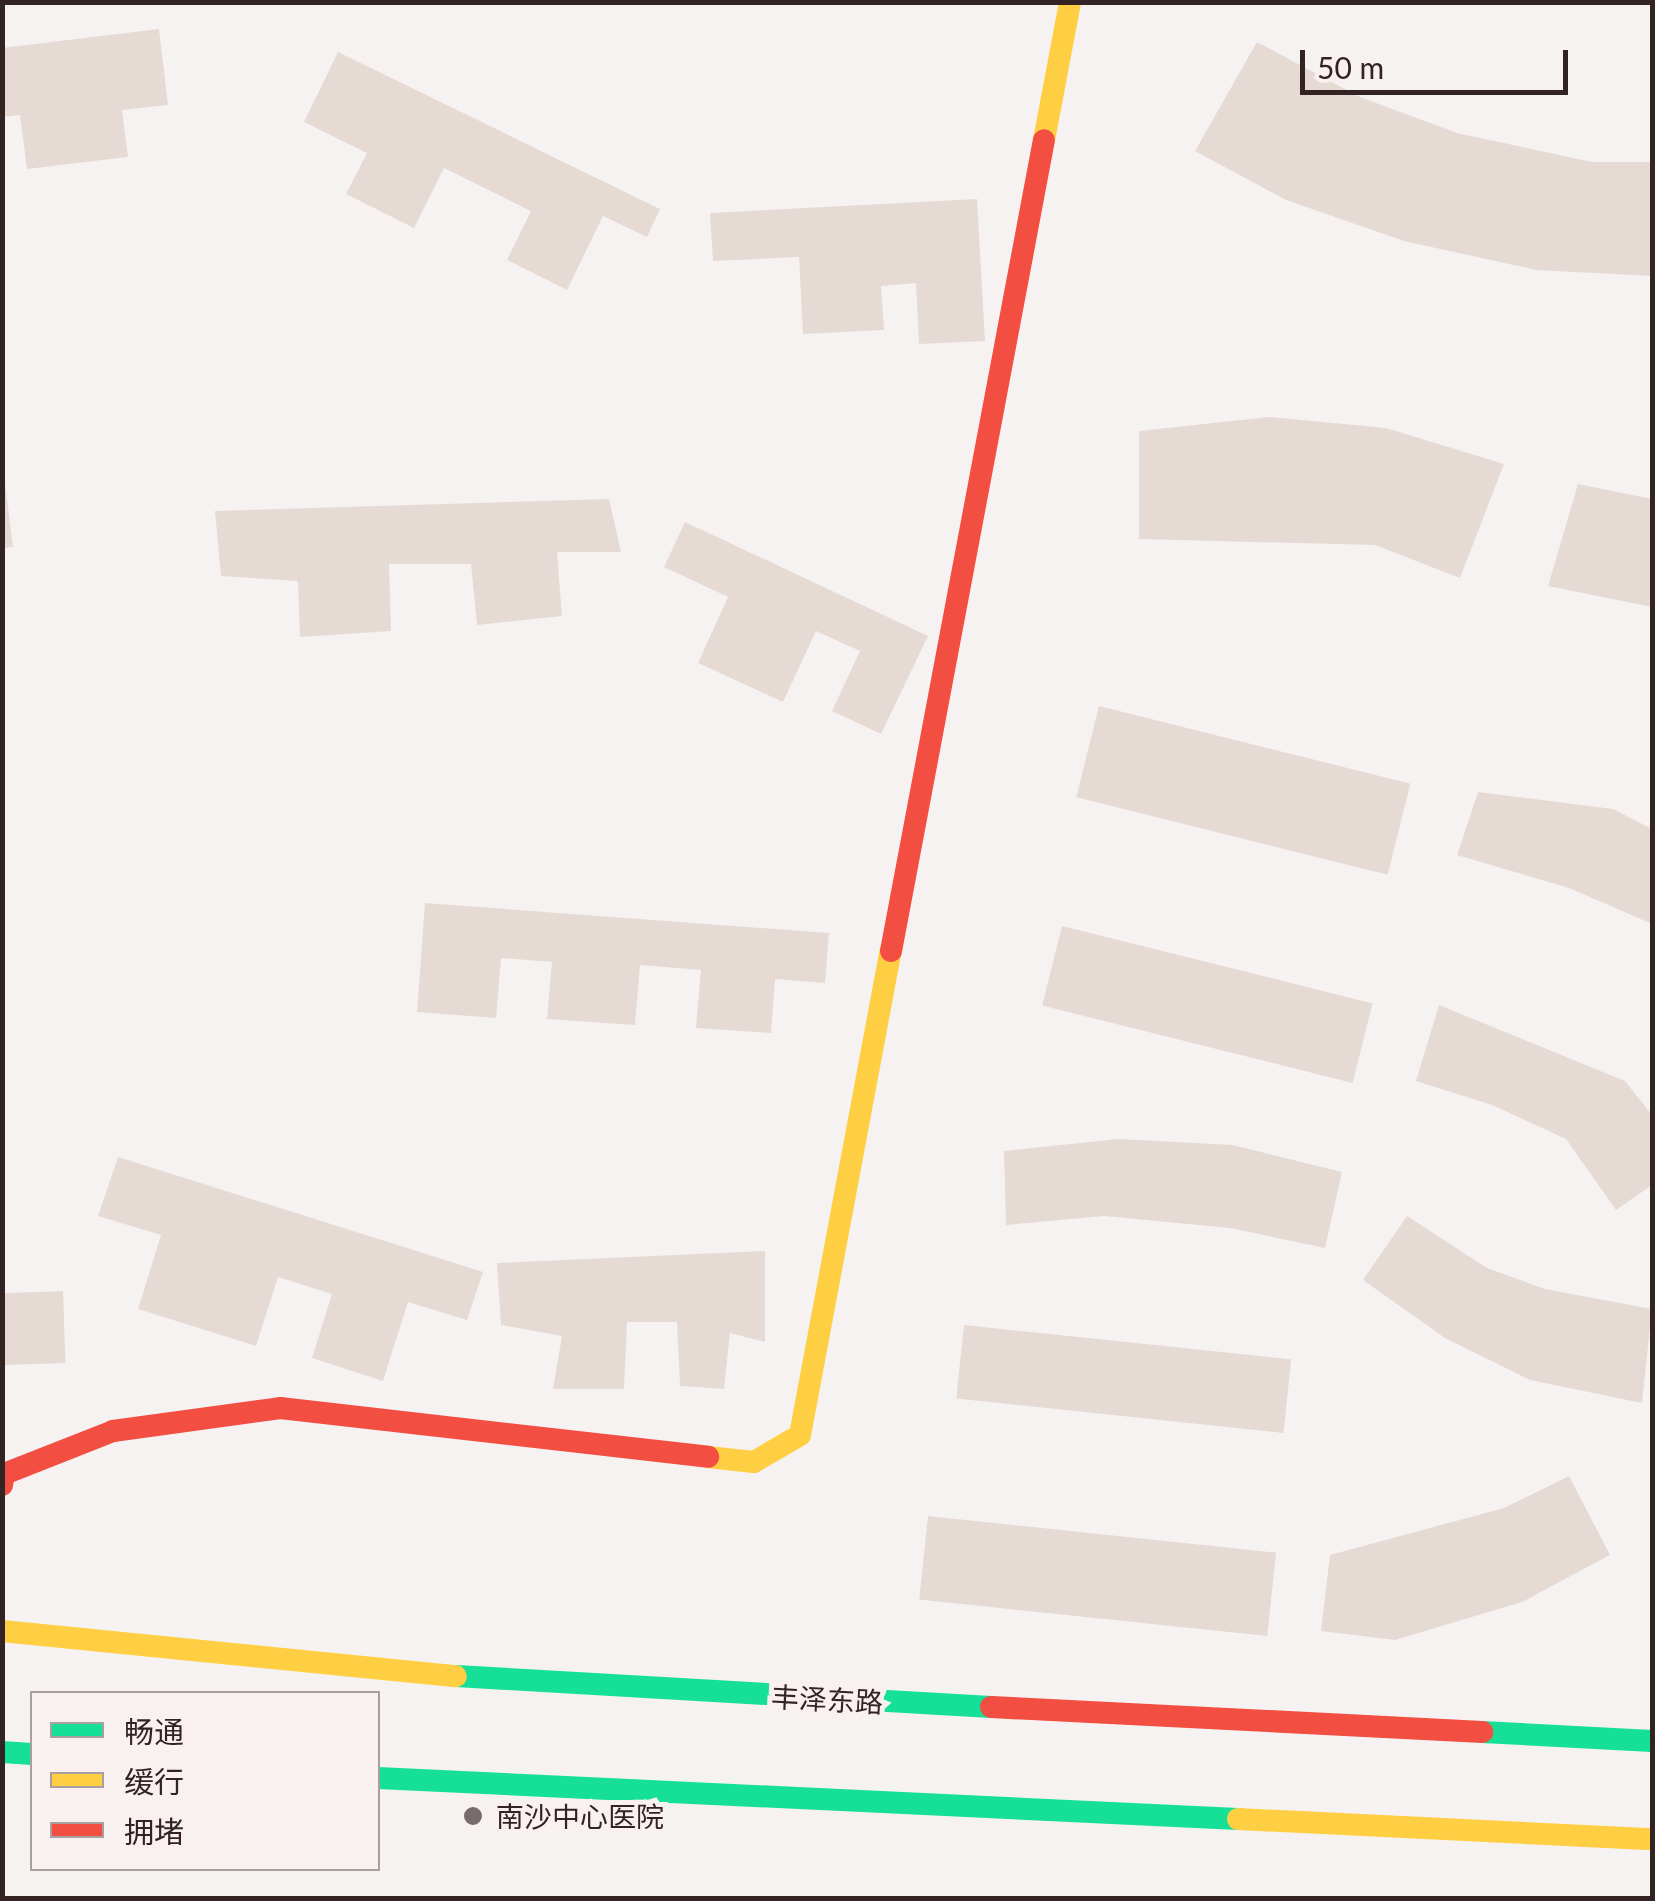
<!DOCTYPE html>
<meta charset="utf-8">
<style>
body{margin:0}
#map{position:relative;width:1655px;height:1901px;overflow:hidden;background:#f7f2f2;font-family:Lato,"Noto Sans SC",sans-serif}
div>[style]{position:absolute}
[style*='--x']{left:calc(var(--x)*1px);top:calc(var(--y)*1px);width:calc(var(--w)*1px);rotate:calc(var(--a)*1deg)}
.building>*{inset:0;background:#e6dad5;transform-origin:0 0}
.fast>*{height:22px;margin:-11px;padding:0 11px;transform-origin:11px;border-radius:11px;background:#16e098}
.slow>*{height:22px;margin:-11px;padding:0 11px;transform-origin:11px;border-radius:11px;background:#ffcf43}
.jam>*{height:22px;margin:-11px;padding:0 11px;transform-origin:11px;border-radius:11px;background:#f24e42}
.dots>*{width:28px;height:28px;translate:-50% -50%;box-sizing:border-box;border:5px solid #f9f0f0;border-radius:50%}
span{translate:-50% -50%;white-space:nowrap;text-align:center;line-height:1.15;-webkit-text-stroke:10px #f9f0f0;paint-order:stroke}
.street-label{font-size:28px;color:#332323}
.poi-label{font-size:28px;color:#332323}
.left{translate:0 -50%;text-align:left}
.frame{position:absolute;inset:0;border:5px solid #332323;pointer-events:none}
.legend{position:absolute;left:30px;top:1691px;width:350px;height:180px;box-sizing:border-box;background:#f9f0f0;border:2px solid #aa9e9e;margin:0;padding:12px 18px;list-style:none;font-size:30px;color:#332323}
.legend li{display:flex;align-items:center;gap:20px;height:50px}
.legend b{width:50px;border:2px solid #aa9e9e}
.scale{position:absolute;left:1300px;top:50px;width:268px;height:45px;box-sizing:border-box;border:5px solid #332323;border-top:0;padding-left:12px;font-size:30px;line-height:35px;white-space:nowrap;color:#332323;-webkit-text-stroke:8px #f9f0f0;paint-order:stroke}
</style>
<div id="map">
<div class="building">
<div style="clip-path:polygon(159px 29px,168px 105px,122px 110px,128px 157px,27px 169px,20px 115px,2px 117px,2px 48px)"></div>
<div style="clip-path:polygon(1257px 42px,1360px 97px,1457px 133px,1592px 162px,1652px 162px,1652px 276px,1536px 270px,1404px 241px,1286px 200px,1195px 151px)"></div>
<div style="clip-path:polygon(338px 52px,660px 209px,647px 237px,603px 216px,567px 290px,507px 260px,531px 211px,444px 168px,414px 228px,346px 194px,367px 153px,304px 122px)"></div>
<div style="clip-path:polygon(977px 199px,985px 341px,919px 344px,916px 283px,881px 286px,884px 330px,803px 334px,799px 257px,713px 261px,710px 213px)"></div>
<div style="clip-path:polygon(1269px 417px,1386px 428px,1504px 464px,1460px 578px,1375px 545px,1139px 539px,1139px 431px)"></div>
<div style="clip-path:polygon(5px 483px,13px 547px,2px 548px,2px 484px)"></div>
<div style="clip-path:polygon(1578px 484px,1652px 499px,1652px 607px,1548px 586px)"></div>
<div style="clip-path:polygon(609px 499px,621px 552px,557px 552px,562px 616px,477px 625px,471px 564px,389px 564px,391px 631px,300px 637px,298px 581px,221px 576px,215px 511px)"></div>
<div style="clip-path:polygon(685px 522px,928px 636px,881px 734px,832px 711px,860px 651px,816px 631px,783px 702px,698px 663px,728px 597px,664px 567px)"></div>
<div style="left:1099px;top:706px;width:321px;height:94px;rotate:14deg"></div>
<div style="clip-path:polygon(1478px 792px,1613px 809px,1652px 829px,1652px 924px,1569px 888px,1457px 855px)"></div>
<div style="clip-path:polygon(425px 903px,829px 933px,825px 983px,775px 979px,771px 1033px,696px 1028px,701px 970px,640px 965px,635px 1025px,547px 1019px,552px 962px,501px 958px,496px 1018px,417px 1012px)"></div>
<div style="left:1062px;top:926px;width:320px;height:82px;rotate:14deg"></div>
<div style="clip-path:polygon(1439px 1005px,1625px 1081px,1652px 1115px,1652px 1185px,1616px 1210px,1566px 1139px,1492px 1105px,1416px 1081px)"></div>
<div style="clip-path:polygon(1118px 1139px,1233px 1145px,1342px 1172px,1325px 1248px,1230px 1228px,1104px 1216px,1006px 1225px,1004px 1151px)"></div>
<div style="clip-path:polygon(118px 1157px,483px 1272px,467px 1320px,408px 1302px,383px 1381px,312px 1358px,332px 1294px,278px 1277px,256px 1346px,138px 1309px,161px 1235px,98px 1216px)"></div>
<div style="clip-path:polygon(1407px 1216px,1487px 1268px,1545px 1289px,1652px 1309px,1642px 1403px,1530px 1380px,1445px 1338px,1363px 1280px)"></div>
<div style="clip-path:polygon(765px 1251px,765px 1342px,730px 1333px,724px 1389px,680px 1386px,677px 1322px,627px 1322px,624px 1389px,553px 1389px,562px 1336px,501px 1325px,497px 1263px)"></div>
<div style="left:63px;top:1291px;width:72px;height:61px;rotate:88deg"></div>
<div style="left:964px;top:1325px;width:329px;height:74px;rotate:6deg"></div>
<div style="clip-path:polygon(1569px 1476px,1610px 1555px,1522px 1602px,1395px 1640px,1321px 1631px,1330px 1555px,1504px 1508px)"></div>
<div style="left:928px;top:1516px;width:350px;height:84px;rotate:6deg"></div>
</div>
<div class="fast">
<div style="--x:456;--y:1676;--w:536;--a:3.32"></div>
<div style="--x:1482;--y:1732;--w:170;--a:3"></div>
<div style="--x:2;--y:1752;--w:30;--a:4"></div>
<div style="--x:378;--y:1778;--w:861;--a:2.73"></div>
</div>
<div class="slow">
<div style="--x:1044;--y:140;--w:140;--a:-79.3"></div>
<div style="--x:708;--y:1457;--w:46;--a:6.2"></div>
<div style="--x:754;--y:1462;--w:53;--a:-30.4"></div>
<div style="--x:800;--y:1435;--w:492;--a:-79.4"></div>
<div style="--x:2;--y:1631;--w:456;--a:5.7"></div>
<div style="--x:1238;--y:1819;--w:414;--a:2.8"></div>
</div>
<div class="jam">
<div style="--x:891;--y:951;--w:825;--a:-79.32"></div>
<div style="--x:2;--y:1485;--w:11;--a:-80"></div>
<div style="--x:4;--y:1474;--w:117;--a:-21.5"></div>
<div style="--x:113;--y:1431;--w:169;--a:-7.8"></div>
<div style="--x:280;--y:1408;--w:431;--a:6.5"></div>
<div style="--x:991;--y:1707;--w:492;--a:2.9"></div>
</div>
<div class="dots">
<div style="left:473px;top:1816px;background:#786b6b"></div>
</div>
<div class="street-label">
<span style="left:827px;top:1699px;rotate:3deg">丰泽东路</span>
</div>
<div class="poi-label">
<span class="left" style="left:496px;top:1816px">南沙中心医院</span>
</div>
<div class="frame"></div>
<ul class="legend">
<li><b style="height:12px;background:#16e098"></b>畅通</li>
<li><b style="height:12px;background:#ffcf43"></b>缓行</li>
<li><b style="height:12px;background:#f24e42"></b>拥堵</li>
</ul>
<div class="scale">50 m</div>
</div>
